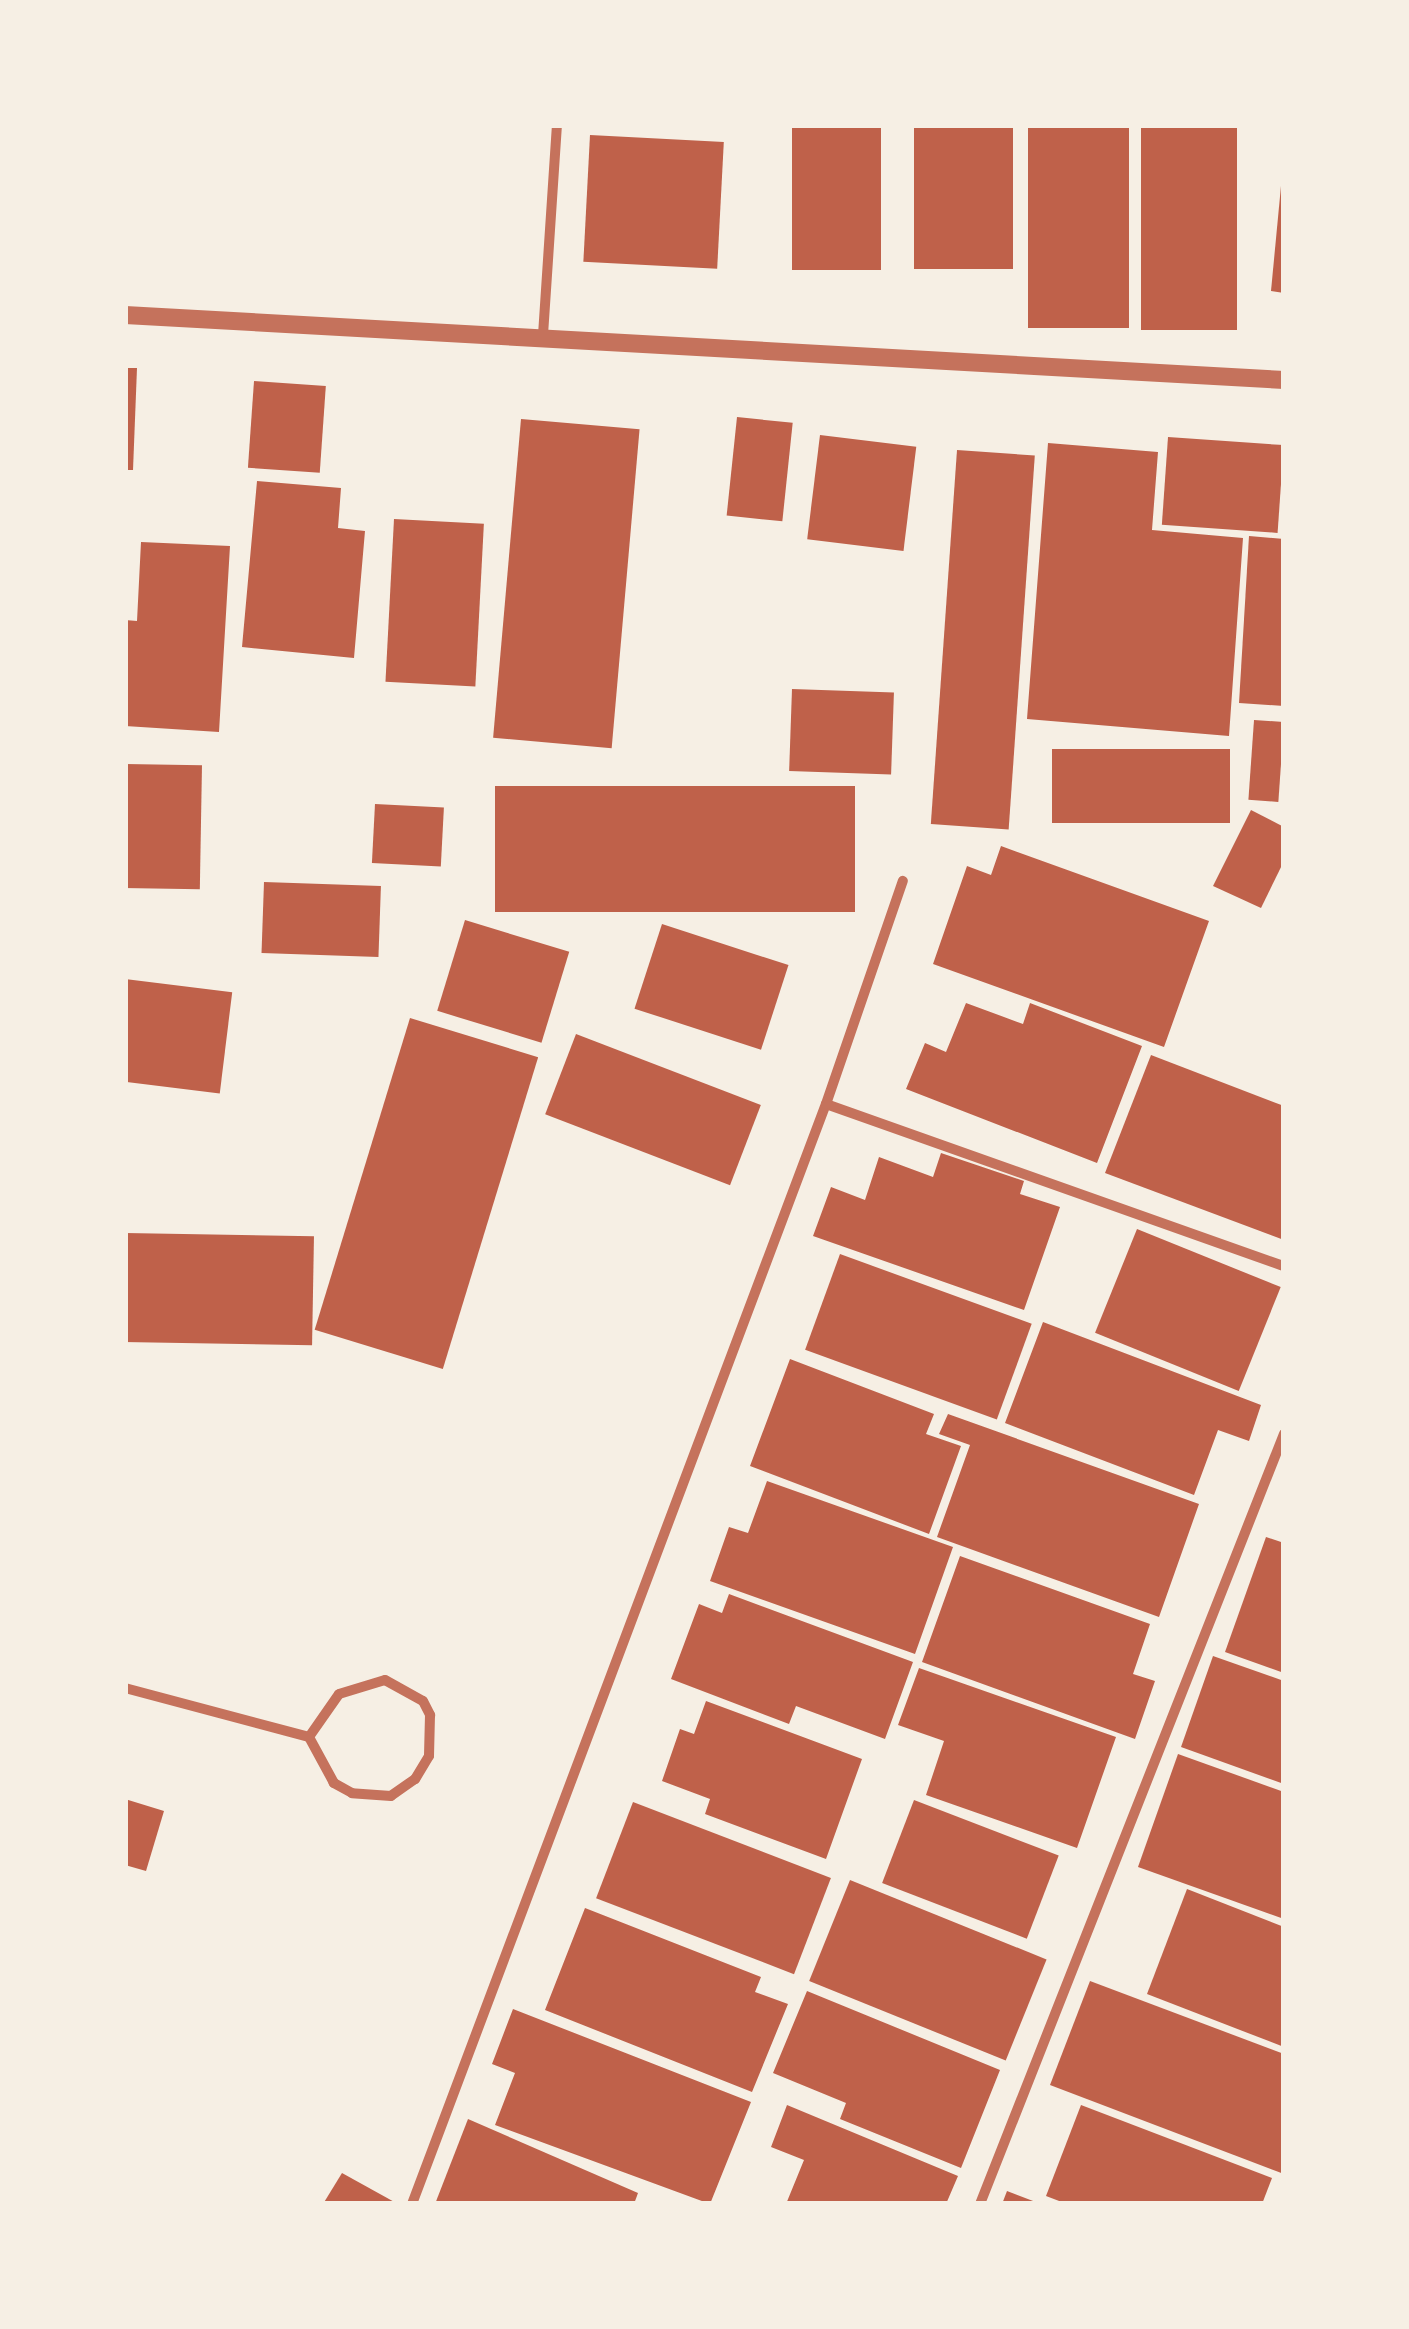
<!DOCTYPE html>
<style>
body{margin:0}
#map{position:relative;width:1409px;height:2329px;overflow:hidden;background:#f6efe4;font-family:"Varela Round",sans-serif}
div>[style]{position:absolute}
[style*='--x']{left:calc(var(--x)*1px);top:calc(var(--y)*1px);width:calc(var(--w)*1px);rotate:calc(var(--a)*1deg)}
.building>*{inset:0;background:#bf614a;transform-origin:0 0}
.minor>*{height:10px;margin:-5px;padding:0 5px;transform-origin:5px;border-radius:5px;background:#c5725c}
.tertiary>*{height:18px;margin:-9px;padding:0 9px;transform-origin:9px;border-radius:9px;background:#c5725c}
span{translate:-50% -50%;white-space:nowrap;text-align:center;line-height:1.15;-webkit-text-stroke:10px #f6efe4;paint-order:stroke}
.frame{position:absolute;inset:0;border:128px solid #f6efe4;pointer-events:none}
</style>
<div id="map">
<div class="building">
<div style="left:792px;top:125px;width:89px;height:145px"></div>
<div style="left:914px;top:125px;width:99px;height:144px"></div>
<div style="left:1028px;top:125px;width:101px;height:203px"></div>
<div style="left:1141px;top:125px;width:96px;height:205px"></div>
<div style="left:590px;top:135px;width:134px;height:127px;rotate:3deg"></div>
<div style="clip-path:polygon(1281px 186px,1284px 186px,1284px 293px,1271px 291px)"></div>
<div style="clip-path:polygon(125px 368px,137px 368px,133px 470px,125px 470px)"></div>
<div style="left:254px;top:381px;width:72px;height:87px;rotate:4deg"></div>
<div style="left:737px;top:417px;width:56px;height:99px;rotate:6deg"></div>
<div style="left:521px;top:419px;width:119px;height:320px;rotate:5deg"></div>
<div style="left:820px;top:435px;width:97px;height:105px;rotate:7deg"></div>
<div style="left:1168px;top:437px;width:116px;height:88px;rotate:4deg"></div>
<div style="clip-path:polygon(1048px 443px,1158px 452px,1152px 530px,1243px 538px,1229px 736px,1027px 719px)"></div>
<div style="left:957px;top:450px;width:78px;height:375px;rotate:4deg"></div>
<div style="clip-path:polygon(257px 481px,341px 488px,338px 528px,365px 531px,354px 658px,242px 647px)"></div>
<div style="left:394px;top:519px;width:90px;height:163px;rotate:3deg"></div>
<div style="clip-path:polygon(1249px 536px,1284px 539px,1284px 706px,1239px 703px)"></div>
<div style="clip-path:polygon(141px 542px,230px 546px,219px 732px,125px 726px,125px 620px,137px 621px)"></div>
<div style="left:792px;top:689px;width:102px;height:82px;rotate:2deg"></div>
<div style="left:1254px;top:720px;width:30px;height:80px;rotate:4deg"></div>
<div style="left:1052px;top:749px;width:178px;height:74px"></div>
<div style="left:125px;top:764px;width:77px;height:124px;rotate:1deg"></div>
<div style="left:495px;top:786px;width:360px;height:126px"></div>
<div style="left:375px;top:804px;width:69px;height:59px;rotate:3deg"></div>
<div style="clip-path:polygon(1251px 810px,1284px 827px,1284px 861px,1261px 908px,1213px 886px)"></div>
<div style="clip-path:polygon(1001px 846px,1209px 921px,1164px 1047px,933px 964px,967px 866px,991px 875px)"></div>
<div style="left:264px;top:882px;width:117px;height:71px;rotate:2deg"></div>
<div style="left:465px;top:920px;width:109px;height:95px;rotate:17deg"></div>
<div style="left:662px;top:924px;width:133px;height:89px;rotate:18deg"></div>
<div style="left:125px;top:979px;width:108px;height:102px;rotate:7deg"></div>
<div style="clip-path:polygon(966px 1003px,1023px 1024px,1030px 1003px,1142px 1046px,1097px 1163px,906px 1089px,925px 1043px,946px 1052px)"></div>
<div style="left:410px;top:1018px;width:134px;height:326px;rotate:17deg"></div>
<div style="left:576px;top:1034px;width:198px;height:86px;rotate:21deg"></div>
<div style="clip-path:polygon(1151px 1055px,1284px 1106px,1284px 1240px,1105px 1173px)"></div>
<div style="clip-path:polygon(941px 1153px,1024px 1181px,1020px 1194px,1060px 1207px,1024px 1310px,813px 1236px,831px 1187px,865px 1200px,879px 1157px,933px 1177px)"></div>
<div style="left:1137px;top:1229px;width:155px;height:112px;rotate:22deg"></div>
<div style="left:125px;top:1233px;width:189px;height:109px;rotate:1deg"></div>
<div style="left:840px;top:1254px;width:204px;height:102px;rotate:20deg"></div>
<div style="clip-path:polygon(1043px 1322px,1261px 1405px,1249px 1441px,1218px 1430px,1194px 1495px,1005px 1423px)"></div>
<div style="clip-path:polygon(790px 1359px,934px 1414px,926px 1434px,961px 1446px,929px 1534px,750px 1466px)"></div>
<div style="clip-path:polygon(948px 1414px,1199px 1504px,1159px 1617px,937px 1537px,970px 1445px,939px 1434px)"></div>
<div style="clip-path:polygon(767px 1481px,953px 1547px,915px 1654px,710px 1581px,729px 1527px,748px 1533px)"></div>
<div style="clip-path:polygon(1266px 1537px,1284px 1543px,1284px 1673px,1225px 1652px)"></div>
<div style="clip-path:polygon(960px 1556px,1150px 1624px,1133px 1674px,1155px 1681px,1135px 1739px,922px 1662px)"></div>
<div style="clip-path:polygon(729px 1594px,913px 1662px,885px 1739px,796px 1706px,789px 1724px,671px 1679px,699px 1604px,722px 1613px)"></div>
<div style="clip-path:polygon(1213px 1656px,1284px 1681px,1284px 1784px,1181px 1747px)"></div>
<div style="clip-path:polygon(919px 1668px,1116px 1737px,1077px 1848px,926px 1795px,944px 1741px,898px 1725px)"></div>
<div style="clip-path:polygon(706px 1701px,862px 1759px,826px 1859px,705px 1814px,710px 1799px,662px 1781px,680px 1729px,694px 1734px)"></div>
<div style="clip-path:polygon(1178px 1754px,1284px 1792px,1284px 1919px,1138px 1867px)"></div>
<div style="clip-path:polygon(125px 1799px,164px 1811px,146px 1871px,125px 1865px)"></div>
<div style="left:914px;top:1800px;width:155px;height:89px;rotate:21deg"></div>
<div style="left:633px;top:1802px;width:212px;height:103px;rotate:21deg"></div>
<div style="left:850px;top:1880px;width:212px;height:109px;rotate:22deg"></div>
<div style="clip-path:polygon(1187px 1889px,1284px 1927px,1284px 2047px,1147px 1994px)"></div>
<div style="clip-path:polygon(585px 1908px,761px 1977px,755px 1992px,788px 2004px,752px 2092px,545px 2010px)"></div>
<div style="clip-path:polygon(1090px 1981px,1284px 2054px,1284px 2174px,1050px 2085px)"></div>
<div style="clip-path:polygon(807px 1991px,1000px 2070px,961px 2168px,840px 2119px,846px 2103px,773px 2073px)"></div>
<div style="clip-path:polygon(513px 2009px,751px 2102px,710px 2204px,495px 2125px,515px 2073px,492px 2064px)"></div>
<div style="clip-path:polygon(787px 2105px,958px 2176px,946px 2204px,786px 2204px,804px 2160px,771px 2147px)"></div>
<div style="clip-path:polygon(1081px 2105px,1272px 2178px,1262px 2204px,1067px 2204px,1046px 2196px)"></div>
<div style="clip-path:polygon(468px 2119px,638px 2193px,634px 2204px,435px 2204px)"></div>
<div style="clip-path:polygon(342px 2173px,398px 2204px,323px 2204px)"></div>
<div style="clip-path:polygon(1007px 2191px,1041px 2204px,1002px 2204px)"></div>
</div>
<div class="minor">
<div style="--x:543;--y:335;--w:210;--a:-86.2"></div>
<div style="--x:826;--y:1104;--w:486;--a:19.5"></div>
<div style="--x:385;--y:1680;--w:43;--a:28.9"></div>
<div style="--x:423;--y:1701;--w:16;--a:63"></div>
<div style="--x:430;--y:1715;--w:41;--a:91.4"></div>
<div style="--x:429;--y:1756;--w:27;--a:121"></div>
<div style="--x:415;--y:1779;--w:29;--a:145"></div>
<div style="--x:391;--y:1796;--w:39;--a:-176"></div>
<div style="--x:352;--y:1793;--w:21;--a:-151"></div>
<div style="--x:334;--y:1783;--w:52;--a:-118.5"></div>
<div style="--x:309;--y:1737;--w:52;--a:-55.1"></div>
<div style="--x:339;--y:1694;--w:48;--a:-16.9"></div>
<div style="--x:125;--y:1688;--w:190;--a:14.9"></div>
<div style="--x:412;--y:2204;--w:1175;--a:-69.38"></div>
<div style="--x:826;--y:1104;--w:236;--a:-71"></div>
<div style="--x:980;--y:2204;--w:828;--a:-68.46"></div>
</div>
<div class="tertiary">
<div style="--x:125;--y:315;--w:1161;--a:3.21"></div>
</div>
<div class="frame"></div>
</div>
